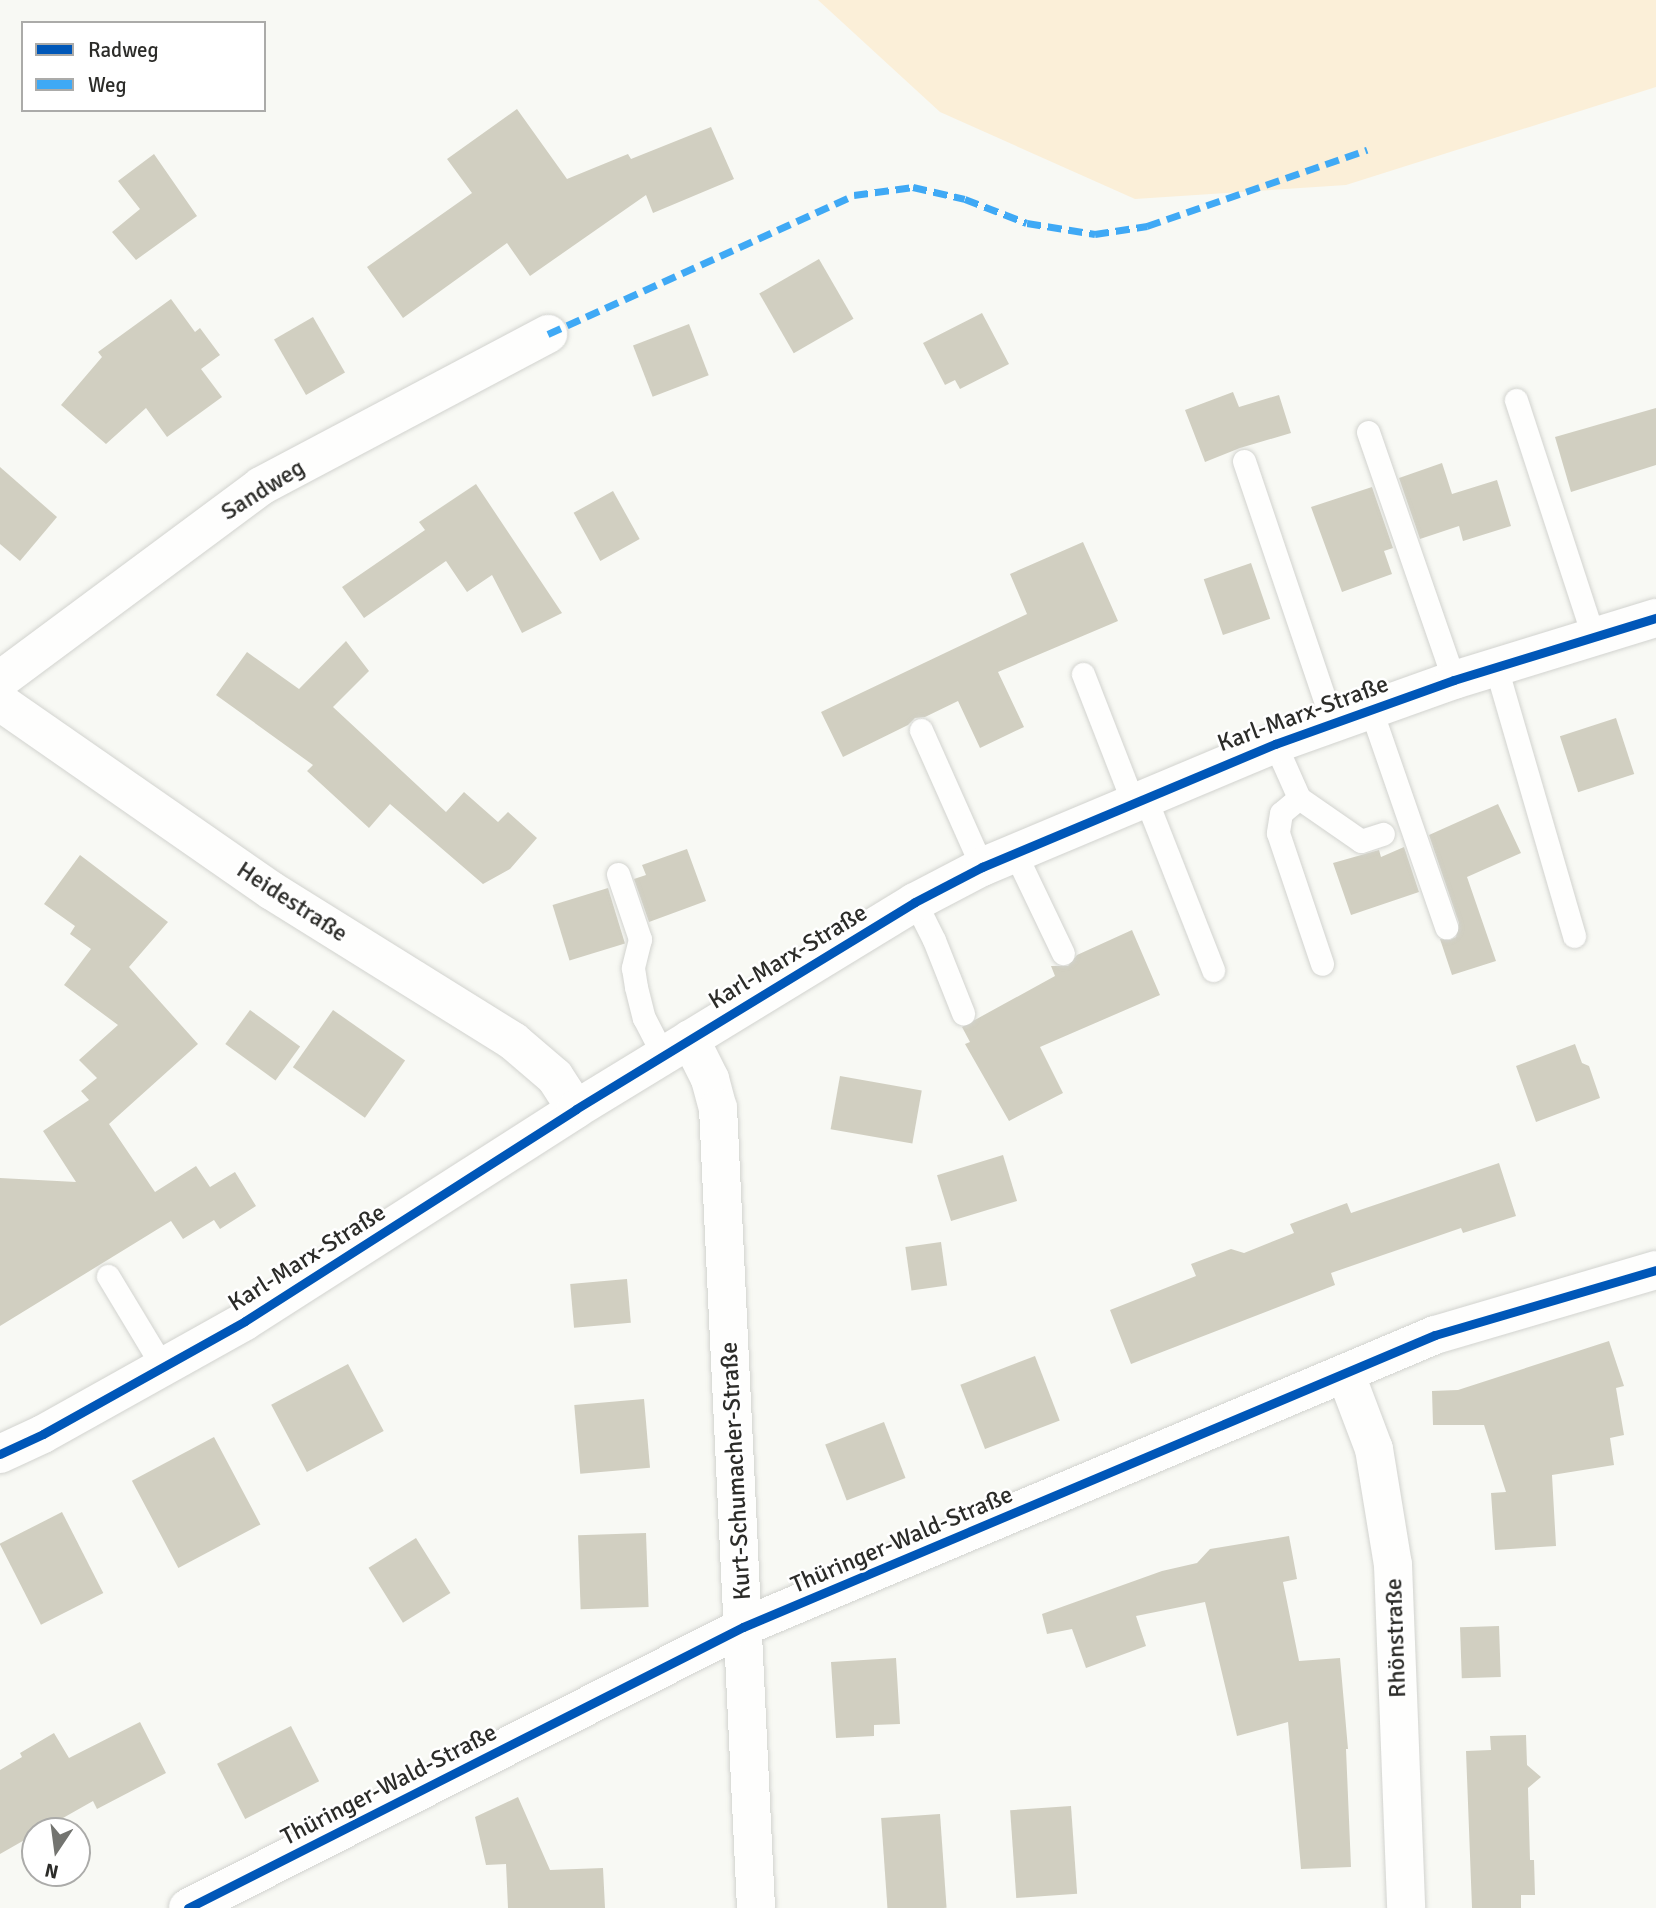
<!DOCTYPE html>
<meta charset="utf-8">
<style>
body{margin:0}
#map{position:relative;width:1656px;height:1908px;overflow:hidden;background:#f8f9f4;font-family:Signika,sans-serif}
div>[style]{position:absolute}
[style*='--x']{left:calc(var(--x)*1px);top:calc(var(--y)*1px);width:calc(var(--w)*1px);rotate:calc(var(--a)*1deg)}
.green>*{inset:0;background:#fbefd8}
.building>*{inset:0;background:#d1cfc1;transform-origin:0 0}
.roads{filter:drop-shadow(0 0 2px #d2d3cf) drop-shadow(0 0 2px #d2d3cf)}
.service>*{height:23px;margin:-11.5px;padding:0 11.5px;transform-origin:11.5px;border-radius:11.5px;background:#fefefd}
.minor>*{height:38px;margin:-19px;padding:0 19px;transform-origin:19px;border-radius:19px;background:#fefefd}
.quiet>*{height:7px;margin-top:-3.5px;transform-origin:0;background:repeating-linear-gradient(90deg,#3fa9f5 0 14px,transparent 0 21px)}
.cycleway>*{height:9px;margin:-4.5px;padding:0 4.5px;transform-origin:4.5px;border-radius:4.5px;background:#0057b8}
span{translate:-50% -50%;white-space:nowrap;text-align:center;line-height:1.15;-webkit-text-stroke:5px #fff;paint-order:stroke}
.street-label{font-size:24px;color:#2c2c29}
.legend{position:absolute;left:21px;top:21px;width:245px;height:91px;box-sizing:border-box;background:#fff;border:2px solid #ababa9;margin:0;padding:9px 12px;list-style:none;font-size:21px;color:#2c2c29}
.legend li{display:flex;align-items:center;gap:14px;height:35px}
.legend b{width:35px;border:2px solid #ababa9}
.north{position:absolute;left:21px;top:1817px;width:70px;height:70px;box-sizing:border-box;background:#fff;border:2px solid #ababa9;border-radius:50%;rotate:193deg;font-size:19px;font-weight:700;line-height:28px;text-align:center;color:#2c2c29}
.north::after{content:'';display:block;margin:auto;width:24px;height:32px;background:#737470;clip-path:polygon(50% 0,100% 100%,50% 72%,0 100%)}
</style>
<div id="map">
<div class="green">
<div style="clip-path:polygon(818px 0,1656px 0,1656px 87px,1346px 185px,1135px 199px,940px 112px)"></div>
</div>
<div class="building">
<div style="clip-path:polygon(517px 109px,567px 179px,628px 154px,631px 159px,711px 127px,734px 179px,653px 213px,646px 195px,530px 276px,507px 243px,403px 318px,367px 267px,472px 193px,447px 159px)"></div>
<div style="clip-path:polygon(154px 154px,197px 216px,136px 260px,112px 232px,140px 209px,118px 181px)"></div>
<div style="left:819px;top:259px;width:69px;height:69px;rotate:60deg"></div>
<div style="clip-path:polygon(171px 299px,195px 332px,200px 328px,220px 355px,201px 369px,222px 397px,167px 437px,146px 408px,106px 444px,61px 405px,102px 357px,98px 352px)"></div>
<div style="clip-path:polygon(982px 313px,1009px 364px,960px 389px,955px 380px,945px 385px,923px 343px)"></div>
<div style="left:313px;top:317px;width:64px;height:45px;rotate:60deg"></div>
<div style="left:689px;top:324px;width:55px;height:60px;rotate:69deg"></div>
<div style="clip-path:polygon(1233px 392px,1239px 407px,1279px 395px,1291px 433px,1240px 448px,1205px 462px,1185px 410px)"></div>
<div style="clip-path:polygon(1656px 408px,1656px 465px,1571px 492px,1555px 437px)"></div>
<div style="clip-path:polygon(1442px 463px,1452px 494px,1497px 480px,1511px 526px,1463px 541px,1459px 526px,1420px 539px,1399px 478px)"></div>
<div style="clip-path:polygon(0 467px,57px 517px,20px 561px,0 544px)"></div>
<div style="clip-path:polygon(476px 484px,562px 613px,522px 633px,492px 575px,467px 592px,446px 561px,364px 618px,342px 587px,425px 530px,419px 522px)"></div>
<div style="clip-path:polygon(1372px 487px,1393px 548px,1384px 551px,1392px 574px,1342px 592px,1311px 507px)"></div>
<div style="left:613px;top:491px;width:55px;height:45px;rotate:61deg"></div>
<div style="clip-path:polygon(1083px 542px,1118px 621px,998px 672px,1024px 727px,980px 748px,958px 701px,925px 717px,915px 718px,908px 725px,843px 757px,821px 712px,1027px 614px,1010px 574px)"></div>
<div style="left:1251px;top:563px;width:59px;height:50px;rotate:71deg"></div>
<div style="clip-path:polygon(346px 641px,369px 671px,333px 707px,446px 812px,464px 792px,498px 822px,508px 812px,537px 838px,510px 869px,483px 884px,390px 804px,369px 828px,307px 771px,313px 765px,216px 695px,247px 652px,299px 689px)"></div>
<div style="left:1616px;top:718px;width:59px;height:59px;rotate:72deg"></div>
<div style="clip-path:polygon(1498px 804px,1521px 853px,1467px 877px,1496px 961px,1452px 975px,1440px 939px,1450px 940px,1456px 937px,1459px 923px,1429px 835px)"></div>
<div style="clip-path:polygon(1404px 847px,1419px 892px,1351px 915px,1333px 863px,1379px 850px,1381px 857px)"></div>
<div style="clip-path:polygon(687px 849px,706px 901px,649px 922px,634px 879px,646px 875px,642px 865px)"></div>
<div style="clip-path:polygon(80px 855px,168px 922px,129px 967px,198px 1044px,109px 1124px,155px 1192px,196px 1166px,210px 1187px,235px 1172px,256px 1206px,220px 1229px,214px 1220px,183px 1239px,171px 1221px,0 1326px,0 1178px,76px 1182px,43px 1131px,89px 1100px,81px 1091px,97px 1078px,79px 1060px,118px 1025px,64px 985px,91px 949px,70px 934px,75px 926px,44px 904px)"></div>
<div style="left:608px;top:888px;width:58px;height:58px;rotate:73deg"></div>
<div style="clip-path:polygon(1132px 930px,1160px 995px,1040px 1047px,1063px 1093px,1009px 1121px,965px 1044px,970px 1042px,962px 1027px,1055px 976px,1051px 966px,1068px 966px,1077px 955px)"></div>
<div style="left:250px;top:1010px;width:62px;height:42px;rotate:36deg"></div>
<div style="left:333px;top:1010px;width:88px;height:70px;rotate:35deg"></div>
<div style="clip-path:polygon(1575px 1044px,1582px 1063px,1589px 1066px,1600px 1098px,1536px 1122px,1516px 1066px)"></div>
<div style="left:840px;top:1076px;width:83px;height:54px;rotate:10deg"></div>
<div style="left:1003px;top:1155px;width:48px;height:69px;rotate:73deg"></div>
<div style="clip-path:polygon(1499px 1163px,1516px 1216px,1463px 1233px,1461px 1228px,1331px 1273px,1335px 1285px,1131px 1364px,1110px 1310px,1196px 1276px,1191px 1264px,1231px 1249px,1244px 1253px,1294px 1233px,1290px 1224px,1347px 1203px,1351px 1213px)"></div>
<div style="left:941px;top:1242px;width:44px;height:36px;rotate:82deg"></div>
<div style="left:627px;top:1279px;width:44px;height:57px;rotate:85deg"></div>
<div style="clip-path:polygon(1609px 1341px,1624px 1386px,1616px 1388px,1624px 1435px,1610px 1438px,1614px 1465px,1552px 1475px,1556px 1546px,1495px 1550px,1491px 1493px,1506px 1492px,1484px 1425px,1433px 1425px,1432px 1391px,1458px 1390px)"></div>
<div style="left:1035px;top:1356px;width:69px;height:80px;rotate:69deg"></div>
<div style="left:348px;top:1364px;width:76px;height:87px;rotate:62deg"></div>
<div style="left:644px;top:1399px;width:69px;height:70px;rotate:85deg"></div>
<div style="left:884px;top:1422px;width:60px;height:63px;rotate:69deg"></div>
<div style="left:214px;top:1437px;width:99px;height:93px;rotate:62deg"></div>
<div style="left:62px;top:1512px;width:91px;height:70px;rotate:63deg"></div>
<div style="left:646px;top:1533px;width:74px;height:68px;rotate:88deg"></div>
<div style="clip-path:polygon(1289px 1536px,1297px 1579px,1283px 1582px,1299px 1661px,1340px 1658px,1348px 1749px,1346px 1749px,1351px 1867px,1301px 1869px,1288px 1722px,1237px 1736px,1205px 1602px,1136px 1616px,1146px 1646px,1086px 1668px,1072px 1629px,1047px 1634px,1042px 1614px,1162px 1571px,1197px 1563px,1210px 1549px)"></div>
<div style="left:416px;top:1538px;width:65px;height:56px;rotate:58deg"></div>
<div style="left:1499px;top:1626px;width:51px;height:39px;rotate:88deg"></div>
<div style="clip-path:polygon(896px 1658px,900px 1724px,874px 1725px,874px 1736px,836px 1738px,831px 1662px)"></div>
<div style="clip-path:polygon(140px 1722px,166px 1773px,97px 1809px,93px 1801px,40px 1831px,35px 1831px,35px 1834px,0 1854px,0 1770px,22px 1757px,20px 1753px,54px 1733px,69px 1758px)"></div>
<div style="left:291px;top:1726px;width:62px;height:83px;rotate:63deg"></div>
<div style="clip-path:polygon(1526px 1735px,1527px 1765px,1541px 1777px,1528px 1788px,1530px 1860px,1534px 1860px,1535px 1895px,1521px 1895px,1521px 1908px,1472px 1908px,1466px 1751px,1491px 1750px,1490px 1736px)"></div>
<div style="clip-path:polygon(518px 1797px,550px 1870px,603px 1868px,605px 1908px,508px 1908px,506px 1864px,486px 1865px,475px 1817px)"></div>
<div style="left:1071px;top:1806px;width:88px;height:61px;rotate:86deg"></div>
<div style="left:940px;top:1814px;width:94px;height:59px;rotate:86deg"></div>
</div>
<div class="roads">
<div class="service">
<div style="--x:1516;--y:400;--w:248;--a:71.9"></div>
<div style="--x:1368;--y:432;--w:262;--a:70.9"></div>
<div style="--x:1244;--y:461;--w:278;--a:71.3"></div>
<div style="--x:1496;--y:667;--w:280;--a:73.8"></div>
<div style="--x:1083;--y:674;--w:137;--a:68.7"></div>
<div style="--x:1371;--y:710;--w:230;--a:70.9"></div>
<div style="--x:921;--y:730;--w:150;--a:66"></div>
<div style="--x:1275;--y:744;--w:59;--a:66"></div>
<div style="--x:1299;--y:798;--w:75;--a:34.7"></div>
<div style="--x:1361;--y:841;--w:23;--a:-18"></div>
<div style="--x:1145;--y:797;--w:186;--a:68.5"></div>
<div style="--x:1299;--y:798;--w:23;--a:140"></div>
<div style="--x:1281;--y:813;--w:20;--a:99"></div>
<div style="--x:1278;--y:833;--w:138;--a:71.4"></div>
<div style="--x:1015;--y:853;--w:111;--a:64.4"></div>
<div style="--x:618;--y:874;--w:69;--a:71.3"></div>
<div style="--x:640;--y:939;--w:30;--a:104"></div>
<div style="--x:633;--y:968;--w:19;--a:81"></div>
<div style="--x:636;--y:987;--w:32;--a:76"></div>
<div style="--x:644;--y:1018;--w:42;--a:62.8"></div>
<div style="--x:915;--y:902;--w:42;--a:63.4"></div>
<div style="--x:934;--y:940;--w:79;--a:68.3"></div>
<div style="--x:108;--y:1276;--w:106;--a:58.9"></div>
</div>
<div class="minor">
<div style="--x:0;--y:680;--w:325;--a:-36.6"></div>
<div style="--x:261;--y:486;--w:325;--a:-27.9"></div>
<div style="--x:0;--y:702;--w:331;--a:34.8"></div>
<div style="--x:272;--y:891;--w:284;--a:31.9"></div>
<div style="--x:513;--y:1041;--w:55;--a:40.6"></div>
<div style="--x:555;--y:1077;--w:38;--a:57"></div>
<div style="--x:690;--y:1039;--w:45;--a:63.4"></div>
<div style="--x:710;--y:1079;--w:30;--a:75"></div>
<div style="--x:718;--y:1108;--w:801;--a:87.28"></div>
<div style="--x:1346;--y:1375;--w:79;--a:69.3"></div>
<div style="--x:1374;--y:1449;--w:118;--a:80.7"></div>
<div style="--x:1393;--y:1565;--w:343;--a:87.8"></div>
<div style="--x:0;--y:1454;--w:47;--a:-24.9"></div>
<div style="--x:43;--y:1434;--w:231;--a:-29.2"></div>
<div style="--x:245;--y:1321;--w:393;--a:-32.6"></div>
<div style="--x:576;--y:1109;--w:397;--a:-31.4"></div>
<div style="--x:915;--y:902;--w:76;--a:-27.6"></div>
<div style="--x:982;--y:867;--w:318;--a:-22.8"></div>
<div style="--x:1275;--y:744;--w:190;--a:-19.7"></div>
<div style="--x:1454;--y:680;--w:211;--a:-17.1"></div>
<div style="--x:188;--y:1908;--w:622;--a:-26.85"></div>
<div style="--x:743;--y:1627;--w:751;--a:-22.88"></div>
<div style="--x:1435;--y:1335;--w:230;--a:-16.4"></div>
</div>
</div>
<div class="quiet">
<div style="--x:548;--y:334;--w:336;--a:-24.4"></div>
<div style="--x:854;--y:195;--w:60;--a:-7.7"></div>
<div style="--x:913;--y:187;--w:53;--a:13"></div>
<div style="--x:965;--y:199;--w:66;--a:21.2"></div>
<div style="--x:1027;--y:223;--w:69;--a:9.2"></div>
<div style="--x:1095;--y:234;--w:53;--a:-8.7"></div>
<div style="--x:1147;--y:226;--w:233;--a:-19.1"></div>
</div>
<div class="cycleway">
<div style="--x:0;--y:1454;--w:47;--a:-24.9"></div>
<div style="--x:43;--y:1434;--w:231;--a:-29.2"></div>
<div style="--x:245;--y:1321;--w:393;--a:-32.6"></div>
<div style="--x:576;--y:1109;--w:397;--a:-31.4"></div>
<div style="--x:915;--y:902;--w:76;--a:-27.6"></div>
<div style="--x:982;--y:867;--w:318;--a:-22.8"></div>
<div style="--x:1275;--y:744;--w:190;--a:-19.7"></div>
<div style="--x:1454;--y:680;--w:211;--a:-17.1"></div>
<div style="--x:188;--y:1908;--w:622;--a:-26.85"></div>
<div style="--x:743;--y:1627;--w:751;--a:-22.88"></div>
<div style="--x:1435;--y:1335;--w:230;--a:-16.4"></div>
</div>
<div class="street-label">
<span style="left:263px;top:490px;rotate:-32deg">Sandweg</span>
<span style="left:1303px;top:714px;rotate:-20deg">Karl-Marx-Straße</span>
<span style="left:292px;top:902px;rotate:33deg">Heidestraße</span>
<span style="left:788px;top:957px;rotate:-31deg">Karl-Marx-Straße</span>
<span style="left:307px;top:1258px;rotate:-32deg">Karl-Marx-Straße</span>
<span style="left:736px;top:1471px;rotate:-93deg">Kurt-Schumacher-Straße</span>
<span style="left:902px;top:1540px;rotate:-23deg">Thüringer-Wald-Straße</span>
<span style="left:1396px;top:1638px;rotate:-92deg">Rhönstraße</span>
<span style="left:389px;top:1785px;rotate:-27deg">Thüringer-Wald-Straße</span>
</div>
<ul class="legend">
<li><b style="height:9px;background:#0057b8"></b>Radweg</li>
<li><b style="height:9px;background:#3fa9f5"></b>Weg</li>
</ul>
<div class="north">N</div>
</div>
